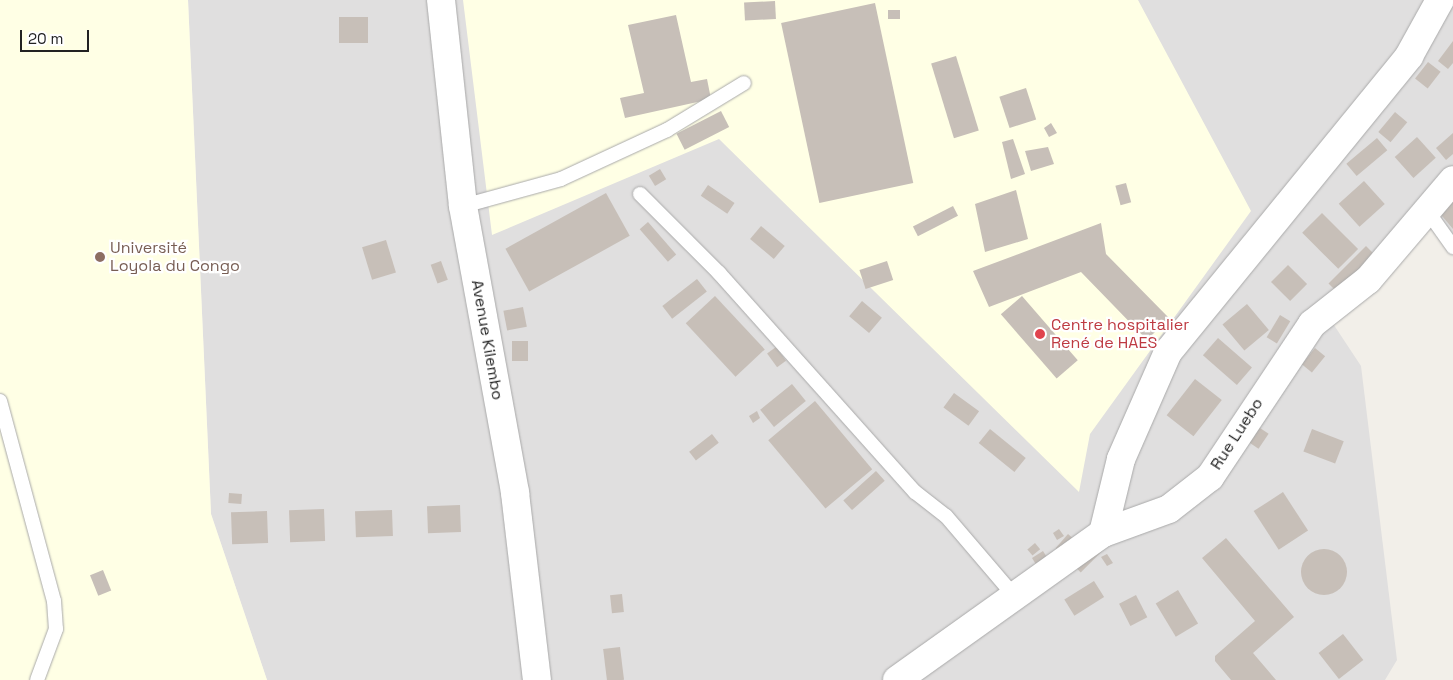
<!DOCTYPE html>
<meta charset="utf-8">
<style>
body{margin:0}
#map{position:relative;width:1453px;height:680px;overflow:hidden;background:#f2efe9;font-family:"Space Grotesk",sans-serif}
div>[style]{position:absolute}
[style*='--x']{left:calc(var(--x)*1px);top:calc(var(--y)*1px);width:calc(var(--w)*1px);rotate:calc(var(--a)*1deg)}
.residential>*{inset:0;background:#e0dfdf}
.education>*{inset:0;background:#ffffe5}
.building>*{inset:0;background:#c7bfb8;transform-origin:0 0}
.round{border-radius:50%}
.roads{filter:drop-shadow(0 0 1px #a9a9a9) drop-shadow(0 0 1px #a9a9a9)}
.service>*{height:14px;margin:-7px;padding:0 7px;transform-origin:7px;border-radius:7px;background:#fff}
.minor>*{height:28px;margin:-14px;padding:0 14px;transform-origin:14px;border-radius:14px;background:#fff}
.tertiary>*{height:28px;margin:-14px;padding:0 14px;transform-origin:14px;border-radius:14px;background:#fff}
.dots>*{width:14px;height:14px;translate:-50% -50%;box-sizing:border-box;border:2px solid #fff;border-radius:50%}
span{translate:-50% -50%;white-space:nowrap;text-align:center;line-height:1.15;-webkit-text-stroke:4.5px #fff;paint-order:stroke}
.education-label{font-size:16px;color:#785e54}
.left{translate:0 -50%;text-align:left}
.health-label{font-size:16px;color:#be3a42}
.street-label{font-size:16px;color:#222}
.scale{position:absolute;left:20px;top:30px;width:69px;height:22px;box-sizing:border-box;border:2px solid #222;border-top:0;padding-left:6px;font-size:15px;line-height:18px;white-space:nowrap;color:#222;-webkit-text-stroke:4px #fff;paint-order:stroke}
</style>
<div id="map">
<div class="residential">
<div style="clip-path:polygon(188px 0,1453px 0,1453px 247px,1426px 210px,1326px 313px,1361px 366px,1397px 660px,1385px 680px,267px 680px,211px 514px)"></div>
</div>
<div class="education">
<div style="clip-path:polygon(0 0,188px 0,211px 514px,267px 680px,0 680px)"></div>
<div style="clip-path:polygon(463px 0,1138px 0,1251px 211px,1090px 434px,1079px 492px,719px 139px,492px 235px)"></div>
</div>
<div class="building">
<div style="left:775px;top:1px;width:18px;height:31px;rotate:87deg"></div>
<div style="left:875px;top:3px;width:184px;height:96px;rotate:78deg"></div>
<div style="left:888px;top:10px;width:12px;height:9px"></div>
<div style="clip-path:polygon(676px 15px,691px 82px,707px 79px,711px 99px,625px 118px,620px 98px,644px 93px,628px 25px)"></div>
<div style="left:339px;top:17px;width:29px;height:26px"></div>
<div style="clip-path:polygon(1453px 41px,1453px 63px,1448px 69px,1438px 61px)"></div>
<div style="left:956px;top:56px;width:78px;height:26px;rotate:73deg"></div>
<div style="left:1428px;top:62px;width:16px;height:21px;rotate:38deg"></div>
<div style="left:1026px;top:88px;width:33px;height:28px;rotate:72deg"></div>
<div style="left:721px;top:111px;width:18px;height:50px;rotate:63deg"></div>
<div style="left:1395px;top:112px;width:16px;height:26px;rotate:40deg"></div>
<div style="clip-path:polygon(1051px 123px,1057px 133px,1049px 137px,1044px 128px)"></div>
<div style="clip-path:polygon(1453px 133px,1453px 154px,1446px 160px,1436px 148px)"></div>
<div style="left:1417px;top:137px;width:28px;height:30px;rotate:48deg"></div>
<div style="left:1377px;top:138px;width:16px;height:40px;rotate:50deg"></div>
<div style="clip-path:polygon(1013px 139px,1025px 174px,1011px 179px,1002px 142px)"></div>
<div style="clip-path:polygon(1048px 147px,1054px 164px,1031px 171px,1025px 151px)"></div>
<div style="left:660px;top:169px;width:12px;height:13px;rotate:59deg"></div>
<div style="left:1364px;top:181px;width:31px;height:34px;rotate:48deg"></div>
<div style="left:1126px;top:183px;width:20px;height:11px;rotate:75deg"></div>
<div style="left:708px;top:185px;width:32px;height:13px;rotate:34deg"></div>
<div style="clip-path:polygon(1016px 190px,1028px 239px,985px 252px,975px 204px)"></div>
<div style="left:606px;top:193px;width:49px;height:115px;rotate:61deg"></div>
<div style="clip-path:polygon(1453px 195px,1453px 229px,1437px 210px)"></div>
<div style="left:953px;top:206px;width:11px;height:45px;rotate:63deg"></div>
<div style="left:1322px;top:213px;width:51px;height:28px;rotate:45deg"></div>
<div style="left:648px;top:222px;width:43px;height:11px;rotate:49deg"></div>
<div style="clip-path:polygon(1101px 223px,1106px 254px,1169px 318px,1147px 340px,1081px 272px,989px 307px,973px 271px)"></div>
<div style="left:761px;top:226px;width:31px;height:17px;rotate:40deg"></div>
<div style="left:386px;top:240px;width:34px;height:25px;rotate:73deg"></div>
<div style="left:1366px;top:246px;width:14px;height:53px;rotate:45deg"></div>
<div style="left:441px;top:261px;width:20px;height:11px;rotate:70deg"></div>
<div style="left:887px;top:261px;width:20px;height:29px;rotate:72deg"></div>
<div style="left:1288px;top:265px;width:27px;height:24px;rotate:45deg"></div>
<div style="left:697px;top:279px;width:16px;height:44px;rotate:52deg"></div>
<div style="left:715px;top:296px;width:73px;height:40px;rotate:47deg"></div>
<div style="left:1022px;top:296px;width:85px;height:28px;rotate:49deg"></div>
<div style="left:862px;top:301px;width:26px;height:20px;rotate:40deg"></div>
<div style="left:1247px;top:304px;width:34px;height:32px;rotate:50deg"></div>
<div style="left:523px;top:307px;width:20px;height:20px;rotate:79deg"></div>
<div style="left:1280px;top:315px;width:12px;height:26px;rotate:31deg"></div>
<div style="left:1218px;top:338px;width:45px;height:23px;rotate:41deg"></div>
<div style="left:512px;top:341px;width:16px;height:20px"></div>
<div style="left:776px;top:347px;width:17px;height:11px;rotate:54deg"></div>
<div style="left:1315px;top:348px;width:13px;height:21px;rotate:39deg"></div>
<div style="left:1195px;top:379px;width:34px;height:46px;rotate:38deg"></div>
<div style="left:792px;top:384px;width:22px;height:41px;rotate:51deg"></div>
<div style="left:954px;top:393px;width:31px;height:18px;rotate:36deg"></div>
<div style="left:815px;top:401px;width:89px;height:61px;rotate:50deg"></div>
<div style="clip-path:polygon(757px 411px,760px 418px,753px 423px,749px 416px)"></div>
<div style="left:1257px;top:426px;width:14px;height:18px;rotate:34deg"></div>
<div style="left:990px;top:429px;width:46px;height:18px;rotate:39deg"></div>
<div style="left:1312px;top:429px;width:34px;height:24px;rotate:21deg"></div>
<div style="left:712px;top:434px;width:11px;height:29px;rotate:52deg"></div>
<div style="left:876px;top:471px;width:13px;height:44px;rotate:48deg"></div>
<div style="left:1283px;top:492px;width:46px;height:35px;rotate:57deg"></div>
<div style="left:229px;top:493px;width:13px;height:10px;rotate:4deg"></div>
<div style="left:460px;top:505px;width:27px;height:33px;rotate:88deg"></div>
<div style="left:324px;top:509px;width:32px;height:35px;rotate:88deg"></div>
<div style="left:392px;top:510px;width:26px;height:37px;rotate:88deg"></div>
<div style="left:267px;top:511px;width:32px;height:36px;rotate:88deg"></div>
<div style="clip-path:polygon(1059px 529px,1064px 536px,1057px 540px,1053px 533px)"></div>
<div style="left:1068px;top:534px;width:9px;height:19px;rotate:41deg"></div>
<div style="clip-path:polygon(1226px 538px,1294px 617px,1253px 653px,1276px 680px,1231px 680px,1215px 661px,1215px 656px,1255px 621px,1202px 558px)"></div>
<div style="left:1097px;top:542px;width:10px;height:33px;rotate:45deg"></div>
<div style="left:1035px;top:543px;width:8px;height:10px;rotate:50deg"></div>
<div class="round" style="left:1301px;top:549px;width:46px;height:46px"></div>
<div style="left:1043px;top:551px;width:13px;height:13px;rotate:58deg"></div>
<div style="clip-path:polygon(1107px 554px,1113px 563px,1107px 566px,1101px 557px)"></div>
<div style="left:103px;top:570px;width:22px;height:14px;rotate:68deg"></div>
<div style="left:1094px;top:581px;width:19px;height:35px;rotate:58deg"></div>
<div style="left:1178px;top:590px;width:39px;height:26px;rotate:59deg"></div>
<div style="left:622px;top:594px;width:18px;height:12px;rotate:84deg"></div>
<div style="left:1136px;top:595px;width:25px;height:19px;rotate:63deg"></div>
<div style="left:1343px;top:634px;width:33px;height:31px;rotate:52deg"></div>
<div style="left:620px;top:647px;width:33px;height:17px;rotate:83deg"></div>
</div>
<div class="roads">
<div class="service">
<div style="--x:640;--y:194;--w:112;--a:45"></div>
<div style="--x:719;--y:273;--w:294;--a:48.2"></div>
<div style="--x:915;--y:492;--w:39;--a:38"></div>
<div style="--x:946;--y:516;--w:108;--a:49.5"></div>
<div style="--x:463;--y:206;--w:102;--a:-15.4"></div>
<div style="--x:561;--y:179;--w:117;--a:-24.8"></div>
<div style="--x:667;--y:130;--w:90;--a:-31.4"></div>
<div style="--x:1426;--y:209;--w:47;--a:54.6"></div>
<div style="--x:0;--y:401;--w:207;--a:74.9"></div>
<div style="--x:54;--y:601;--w:28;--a:86"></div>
<div style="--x:56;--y:629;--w:54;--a:110.4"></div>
</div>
<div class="minor">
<div style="--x:441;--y:0;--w:207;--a:83.9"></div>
<div style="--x:463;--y:206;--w:292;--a:79.7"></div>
<div style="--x:515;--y:493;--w:188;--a:83.3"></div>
<div style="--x:1103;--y:533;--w:76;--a:-76.3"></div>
<div style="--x:1121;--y:459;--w:117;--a:-66.3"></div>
<div style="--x:1168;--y:352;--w:382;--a:-50.8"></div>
<div style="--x:1409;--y:56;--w:64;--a:-61"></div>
</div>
<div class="tertiary">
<div style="--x:897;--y:680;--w:253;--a:-35.5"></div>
<div style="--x:1103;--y:533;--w:70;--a:-20"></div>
<div style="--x:1169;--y:509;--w:52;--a:-38"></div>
<div style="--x:1210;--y:477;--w:184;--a:-56.3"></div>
<div style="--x:1312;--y:324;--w:71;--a:-38.2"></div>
<div style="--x:1368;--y:280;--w:131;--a:-49.6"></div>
</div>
</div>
<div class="dots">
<div style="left:100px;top:257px;background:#8d6e63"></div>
<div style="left:1040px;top:334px;background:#e0444e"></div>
</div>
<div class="education-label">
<span class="left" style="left:110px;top:257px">Université<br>Loyola du Congo</span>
</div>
<div class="health-label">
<span class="left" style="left:1051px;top:334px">Centre hospitalier<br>René de HAES</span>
</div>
<div class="street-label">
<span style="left:487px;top:340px;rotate:80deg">Avenue Kilembo</span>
<span style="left:1237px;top:434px;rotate:-57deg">Rue Luebo</span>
</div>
<div class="scale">20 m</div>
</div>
